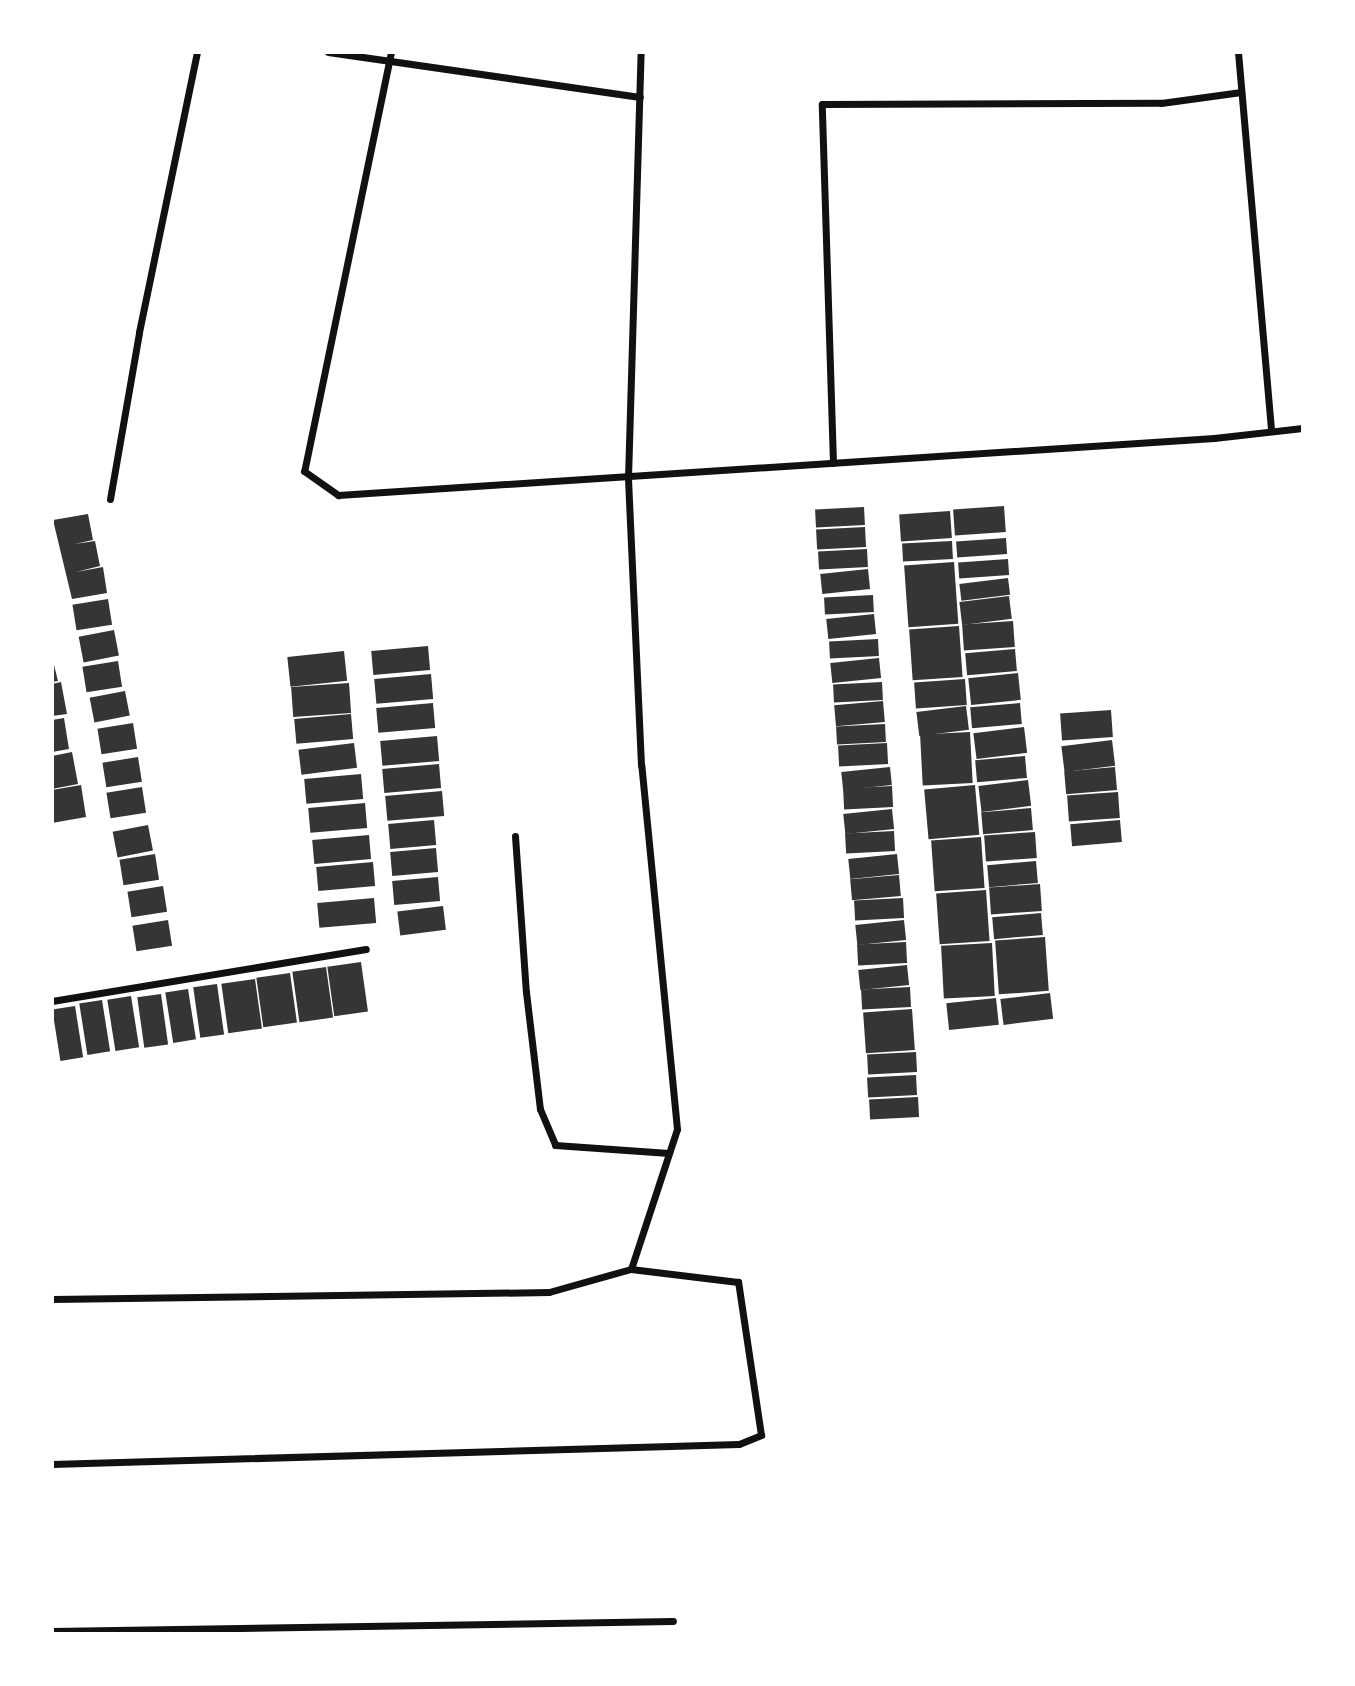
<!DOCTYPE html>
<style>
body{margin:0}
#map{position:relative;width:1355px;height:1686px;overflow:hidden;background:#fff;font-family:Montserrat,sans-serif}
div>[style]{position:absolute}
[style*='--x']{left:calc(var(--x)*1px);top:calc(var(--y)*1px);width:calc(var(--w)*1px);rotate:calc(var(--a)*1deg)}
.building>*{inset:0;background:#353535;transform-origin:0 0}
.minor>*{height:7px;margin:-3.5px;padding:0 3.5px;transform-origin:3.5px;border-radius:3.5px;background:#111}
span{translate:-50% -50%;white-space:nowrap;text-align:center;line-height:1.15;-webkit-text-stroke:7px #fff;paint-order:stroke}
.frame{position:absolute;inset:0;border:54px solid #fff;pointer-events:none}
</style>
<div id="map">
<div class="building">
<div style="left:1004px;top:506px;width:26px;height:51px;rotate:86deg"></div>
<div style="left:864px;top:507px;width:18px;height:49px;rotate:87deg"></div>
<div style="left:950px;top:511px;width:27px;height:51px;rotate:86deg"></div>
<div style="clip-path:polygon(88px 514px,93px 540px,75px 544px,95px 541px,100px 566px,76px 572px,103px 567px,107px 593px,72px 599px,53px 520px)"></div>
<div style="left:865px;top:527px;width:20px;height:49px;rotate:87deg"></div>
<div style="left:1006px;top:538px;width:16px;height:50px;rotate:86deg"></div>
<div style="left:952px;top:541px;width:18px;height:50px;rotate:87deg"></div>
<div style="left:867px;top:549px;width:18px;height:49px;rotate:87deg"></div>
<div style="left:1008px;top:559px;width:16px;height:50px;rotate:86deg"></div>
<div style="left:954px;top:562px;width:62px;height:50px;rotate:86deg"></div>
<div style="left:868px;top:569px;width:20px;height:48px;rotate:84deg"></div>
<div style="left:1008px;top:578px;width:17px;height:49px;rotate:83deg"></div>
<div style="left:873px;top:595px;width:17px;height:49px;rotate:87deg"></div>
<div style="left:1009px;top:596px;width:23px;height:50px;rotate:83deg"></div>
<div style="left:108px;top:599px;width:26px;height:36px;rotate:81deg"></div>
<div style="left:874px;top:614px;width:20px;height:48px;rotate:84deg"></div>
<div style="left:1013px;top:621px;width:26px;height:51px;rotate:86deg"></div>
<div style="left:959px;top:626px;width:51px;height:50px;rotate:86deg"></div>
<div style="left:114px;top:630px;width:26px;height:36px;rotate:79deg"></div>
<div style="left:878px;top:639px;width:17px;height:49px;rotate:87deg"></div>
<div style="left:428px;top:646px;width:24px;height:57px;rotate:85deg"></div>
<div style="left:1015px;top:649px;width:22px;height:50px;rotate:85deg"></div>
<div style="left:344px;top:651px;width:30px;height:57px;rotate:84deg"></div>
<div style="clip-path:polygon(52px 657px,58px 681px,52px 682px)"></div>
<div style="left:879px;top:658px;width:20px;height:49px;rotate:84deg"></div>
<div style="left:118px;top:661px;width:26px;height:36px;rotate:81deg"></div>
<div style="left:1018px;top:673px;width:27px;height:50px;rotate:84deg"></div>
<div style="left:431px;top:674px;width:25px;height:57px;rotate:85deg"></div>
<div style="left:965px;top:679px;width:26px;height:51px;rotate:86deg"></div>
<div style="clip-path:polygon(61px 682px,67px 714px,52px 716px,52px 684px)"></div>
<div style="left:882px;top:682px;width:18px;height:49px;rotate:87deg"></div>
<div style="left:349px;top:683px;width:30px;height:58px;rotate:86deg"></div>
<div style="left:125px;top:691px;width:25px;height:36px;rotate:79deg"></div>
<div style="left:883px;top:701px;width:21px;height:49px;rotate:85deg"></div>
<div style="left:433px;top:703px;width:25px;height:57px;rotate:85deg"></div>
<div style="left:1020px;top:703px;width:21px;height:50px;rotate:85deg"></div>
<div style="left:966px;top:706px;width:24px;height:50px;rotate:83deg"></div>
<div style="left:1111px;top:710px;width:27px;height:51px;rotate:86deg"></div>
<div style="left:351px;top:714px;width:25px;height:57px;rotate:85deg"></div>
<div style="clip-path:polygon(64px 718px,69px 749px,52px 752px,52px 720px)"></div>
<div style="left:133px;top:723px;width:26px;height:36px;rotate:81deg"></div>
<div style="left:885px;top:724px;width:18px;height:49px;rotate:87deg"></div>
<div style="left:1024px;top:727px;width:26px;height:51px;rotate:83deg"></div>
<div style="left:970px;top:732px;width:51px;height:50px;rotate:87deg"></div>
<div style="left:437px;top:736px;width:25px;height:57px;rotate:85deg"></div>
<div style="left:1112px;top:740px;width:26px;height:51px;rotate:83deg"></div>
<div style="left:354px;top:743px;width:25px;height:56px;rotate:83deg"></div>
<div style="left:887px;top:743px;width:21px;height:49px;rotate:87deg"></div>
<div style="clip-path:polygon(72px 752px,78px 784px,52px 789px,52px 756px)"></div>
<div style="left:1025px;top:756px;width:22px;height:50px;rotate:85deg"></div>
<div style="left:138px;top:757px;width:25px;height:36px;rotate:81deg"></div>
<div style="left:439px;top:764px;width:24px;height:57px;rotate:85deg"></div>
<div style="left:890px;top:767px;width:18px;height:49px;rotate:84deg"></div>
<div style="left:1115px;top:767px;width:23px;height:51px;rotate:85deg"></div>
<div style="left:361px;top:774px;width:25px;height:57px;rotate:85deg"></div>
<div style="left:1028px;top:780px;width:26px;height:50px;rotate:83deg"></div>
<div style="clip-path:polygon(81px 785px,86px 817px,52px 823px,52px 790px)"></div>
<div style="left:975px;top:785px;width:50px;height:51px;rotate:85deg"></div>
<div style="left:892px;top:786px;width:21px;height:49px;rotate:87deg"></div>
<div style="left:142px;top:787px;width:26px;height:36px;rotate:81deg"></div>
<div style="left:442px;top:791px;width:25px;height:57px;rotate:85deg"></div>
<div style="left:1118px;top:792px;width:26px;height:51px;rotate:86deg"></div>
<div style="left:365px;top:803px;width:25px;height:57px;rotate:85deg"></div>
<div style="left:1031px;top:808px;width:22px;height:50px;rotate:85deg"></div>
<div style="left:892px;top:809px;width:20px;height:49px;rotate:84deg"></div>
<div style="left:434px;top:820px;width:25px;height:46px;rotate:85deg"></div>
<div style="left:1120px;top:820px;width:22px;height:50px;rotate:85deg"></div>
<div style="left:148px;top:825px;width:26px;height:36px;rotate:79deg"></div>
<div style="left:894px;top:831px;width:20px;height:49px;rotate:87deg"></div>
<div style="left:1035px;top:832px;width:26px;height:51px;rotate:86deg"></div>
<div style="left:369px;top:835px;width:24px;height:57px;rotate:85deg"></div>
<div style="left:981px;top:837px;width:51px;height:50px;rotate:86deg"></div>
<div style="left:436px;top:848px;width:24px;height:46px;rotate:85deg"></div>
<div style="left:155px;top:854px;width:26px;height:36px;rotate:81deg"></div>
<div style="left:897px;top:854px;width:20px;height:49px;rotate:84deg"></div>
<div style="left:1036px;top:861px;width:22px;height:49px;rotate:85deg"></div>
<div style="left:373px;top:862px;width:24px;height:57px;rotate:85deg"></div>
<div style="left:899px;top:875px;width:21px;height:49px;rotate:85deg"></div>
<div style="left:438px;top:877px;width:24px;height:46px;rotate:85deg"></div>
<div style="left:1040px;top:884px;width:27px;height:51px;rotate:86deg"></div>
<div style="left:163px;top:886px;width:26px;height:36px;rotate:81deg"></div>
<div style="left:986px;top:890px;width:51px;height:50px;rotate:86deg"></div>
<div style="left:374px;top:898px;width:25px;height:57px;rotate:85deg"></div>
<div style="left:903px;top:898px;width:20px;height:49px;rotate:87deg"></div>
<div style="left:443px;top:906px;width:24px;height:46px;rotate:83deg"></div>
<div style="left:1041px;top:913px;width:22px;height:49px;rotate:85deg"></div>
<div style="left:168px;top:920px;width:26px;height:36px;rotate:81deg"></div>
<div style="left:904px;top:920px;width:20px;height:49px;rotate:84deg"></div>
<div style="left:1045px;top:937px;width:54px;height:50px;rotate:86deg"></div>
<div style="left:906px;top:942px;width:21px;height:49px;rotate:87deg"></div>
<div style="left:992px;top:943px;width:53px;height:51px;rotate:87deg"></div>
<div style="left:361px;top:962px;width:50px;height:34px;rotate:82deg"></div>
<div style="left:907px;top:965px;width:20px;height:49px;rotate:84deg"></div>
<div style="left:326px;top:967px;width:51px;height:34px;rotate:82deg"></div>
<div style="left:290px;top:973px;width:50px;height:34px;rotate:82deg"></div>
<div style="left:255px;top:979px;width:50px;height:34px;rotate:82deg"></div>
<div style="left:217px;top:984px;width:51px;height:24px;rotate:82deg"></div>
<div style="left:910px;top:987px;width:20px;height:49px;rotate:87deg"></div>
<div style="left:188px;top:989px;width:51px;height:23px;rotate:81deg"></div>
<div style="left:1050px;top:993px;width:26px;height:50px;rotate:83deg"></div>
<div style="left:161px;top:994px;width:51px;height:24px;rotate:82deg"></div>
<div style="left:131px;top:996px;width:52px;height:24px;rotate:81deg"></div>
<div style="left:996px;top:998px;width:27px;height:50px;rotate:84deg"></div>
<div style="left:102px;top:1000px;width:52px;height:23px;rotate:81deg"></div>
<div style="left:75px;top:1006px;width:52px;height:23px;rotate:81deg"></div>
<div style="left:912px;top:1009px;width:41px;height:49px;rotate:86deg"></div>
<div style="left:916px;top:1052px;width:20px;height:49px;rotate:87deg"></div>
<div style="left:916px;top:1075px;width:20px;height:49px;rotate:87deg"></div>
<div style="left:918px;top:1097px;width:20px;height:49px;rotate:87deg"></div>
</div>
<div class="minor">
<div style="--x:328;--y:52;--w:315;--a:8.2"></div>
<div style="--x:391;--y:52;--w:428;--a:101.7"></div>
<div style="--x:304;--y:471;--w:42;--a:35.2"></div>
<div style="--x:338;--y:495;--w:878;--a:-3.72"></div>
<div style="--x:1214;--y:438;--w:89;--a:-6.5"></div>
<div style="--x:1238;--y:52;--w:380;--a:85"></div>
<div style="--x:833;--y:463;--w:359;--a:-91.8"></div>
<div style="--x:822;--y:104;--w:339;--a:-0.2"></div>
<div style="--x:1161;--y:103;--w:81;--a:-7.8"></div>
<div style="--x:110;--y:499;--w:169;--a:-80.1"></div>
<div style="--x:139;--y:332;--w:286;--a:-78.3"></div>
<div style="--x:515;--y:836;--w:156;--a:86"></div>
<div style="--x:526;--y:992;--w:118;--a:83.2"></div>
<div style="--x:540;--y:1109;--w:39;--a:67"></div>
<div style="--x:555;--y:1145;--w:114;--a:4"></div>
<div style="--x:52;--y:1001;--w:318;--a:-9.4"></div>
<div style="--x:52;--y:1299;--w:497;--a:-0.8"></div>
<div style="--x:549;--y:1292;--w:85;--a:-15.7"></div>
<div style="--x:631;--y:1269;--w:147;--a:-71.8"></div>
<div style="--x:677;--y:1129;--w:366;--a:-95.6"></div>
<div style="--x:641;--y:765;--w:287;--a:-92.6"></div>
<div style="--x:628;--y:478;--w:426;--a:-88.3"></div>
<div style="--x:52;--y:1464;--w:687;--a:-1.67"></div>
<div style="--x:739;--y:1444;--w:24;--a:-22"></div>
<div style="--x:761;--y:1435;--w:155;--a:-98.5"></div>
<div style="--x:738;--y:1282;--w:108;--a:-173.1"></div>
<div style="--x:52;--y:1631;--w:621;--a:-0.92"></div>
</div>
<div class="frame"></div>
</div>
